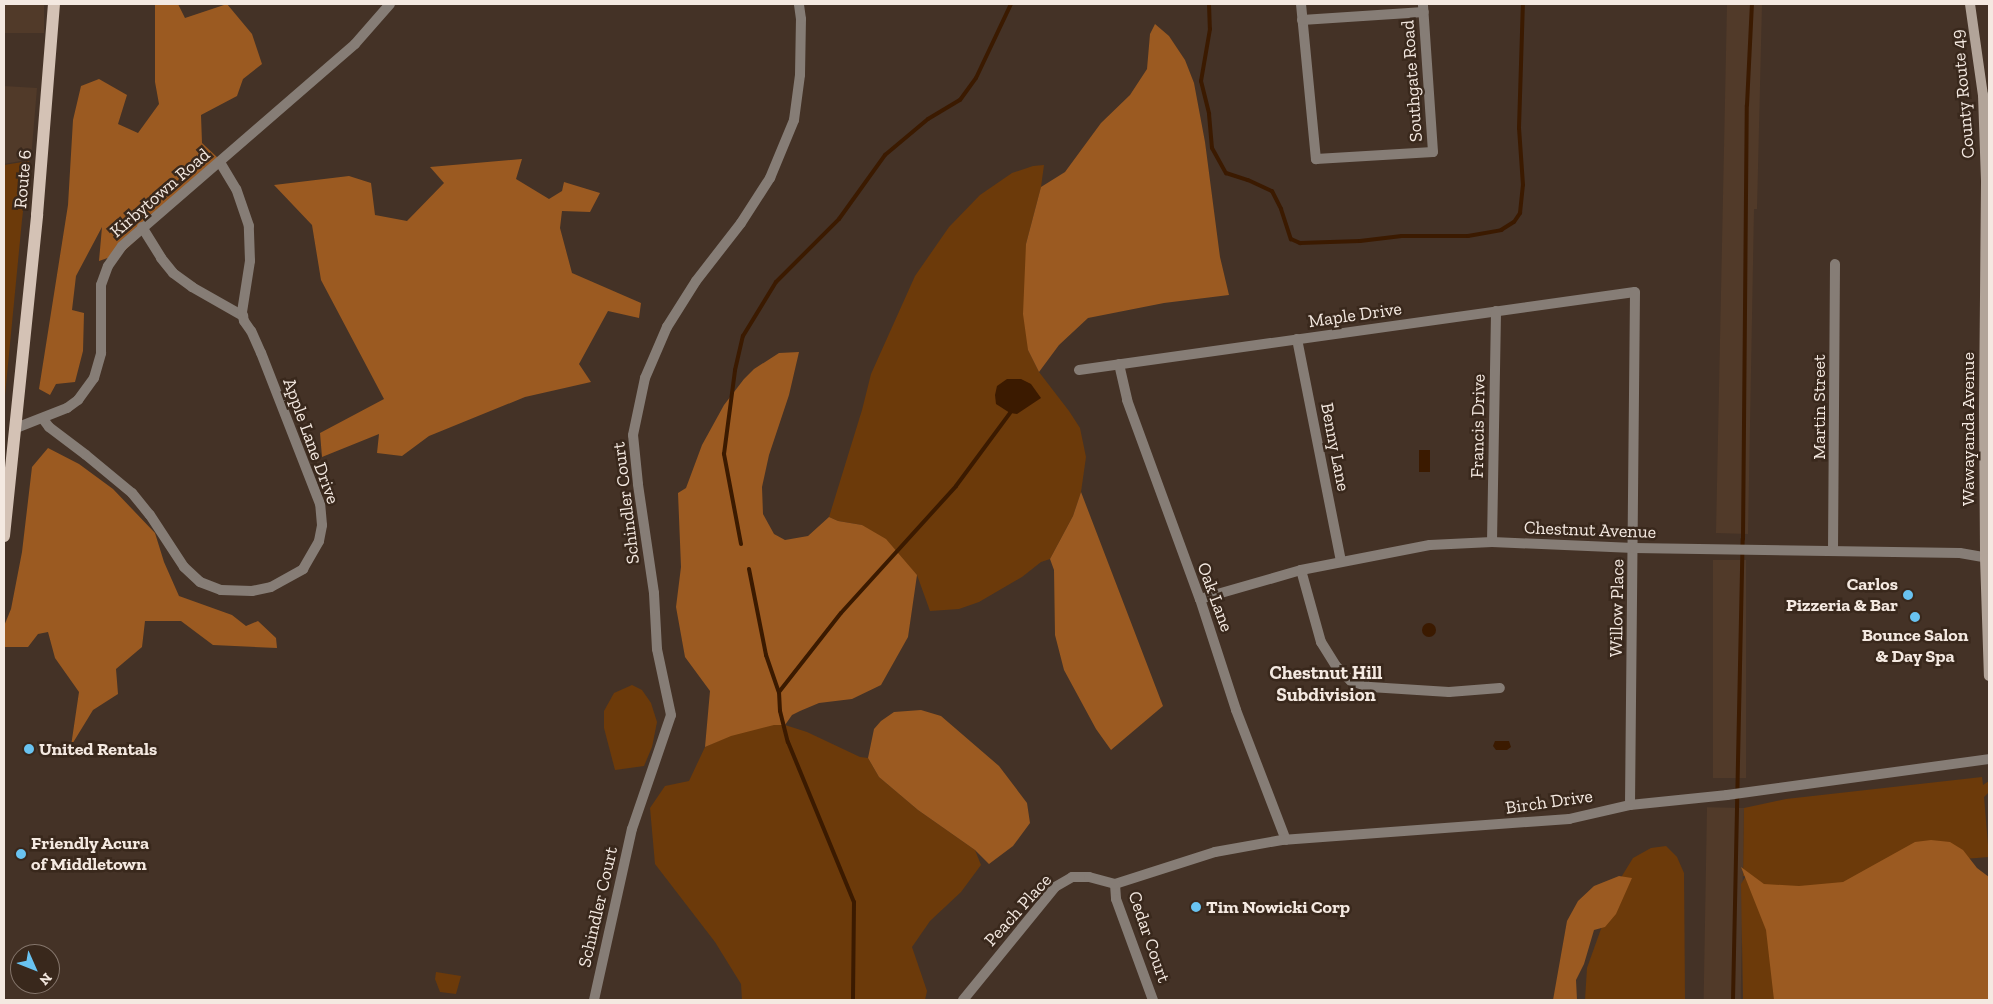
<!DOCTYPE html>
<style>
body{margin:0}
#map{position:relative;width:1993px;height:1004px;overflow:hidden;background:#443226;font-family:"Zilla Slab",serif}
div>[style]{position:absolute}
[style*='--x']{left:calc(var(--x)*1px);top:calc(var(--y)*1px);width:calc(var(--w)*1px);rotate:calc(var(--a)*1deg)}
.built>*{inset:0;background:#513a29;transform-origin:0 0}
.green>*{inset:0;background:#6c3a0a}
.forest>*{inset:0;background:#9b5a21}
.water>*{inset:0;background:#3b1a00;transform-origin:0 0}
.round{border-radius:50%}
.stream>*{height:4px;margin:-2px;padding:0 2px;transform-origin:2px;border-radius:2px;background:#3b1a00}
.street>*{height:10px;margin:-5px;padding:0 5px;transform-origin:5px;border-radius:5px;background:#867d76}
.secondary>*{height:10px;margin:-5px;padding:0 5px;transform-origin:5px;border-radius:5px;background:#b2a499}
.primary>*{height:12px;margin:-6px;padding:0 6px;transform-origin:6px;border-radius:6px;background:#d4c2b5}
.dots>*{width:14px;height:14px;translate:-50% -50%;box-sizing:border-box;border:2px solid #39281c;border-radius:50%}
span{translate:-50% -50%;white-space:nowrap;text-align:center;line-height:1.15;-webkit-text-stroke:5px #39281c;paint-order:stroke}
.street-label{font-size:18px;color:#f4e9e1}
.poi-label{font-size:18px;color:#f4e9e1;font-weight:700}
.right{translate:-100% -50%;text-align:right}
.left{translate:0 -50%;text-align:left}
.neighbourhood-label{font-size:19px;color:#f4e9e1;font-weight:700}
.frame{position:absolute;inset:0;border:5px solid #f4e9e1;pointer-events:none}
.north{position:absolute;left:10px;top:944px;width:50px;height:50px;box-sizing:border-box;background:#39281c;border:1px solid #84756b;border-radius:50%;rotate:134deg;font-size:14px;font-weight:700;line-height:20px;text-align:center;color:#f4e9e1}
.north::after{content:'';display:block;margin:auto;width:18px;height:22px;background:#69c3f1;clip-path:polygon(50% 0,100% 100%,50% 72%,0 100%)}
</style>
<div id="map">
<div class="built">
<div style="left:4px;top:4px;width:40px;height:29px"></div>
<div style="clip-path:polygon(1727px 4px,1762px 4px,1757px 209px,1754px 209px,1748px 534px,1716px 533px)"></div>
<div style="clip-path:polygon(4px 86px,37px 88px,31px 159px,4px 164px)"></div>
<div style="left:1746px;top:560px;width:218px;height:33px;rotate:90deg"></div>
<div style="left:1744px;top:808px;width:192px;height:37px;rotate:91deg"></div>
</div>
<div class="green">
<div style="clip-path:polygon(29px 161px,22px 220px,4px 406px,4px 165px)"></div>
<div style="clip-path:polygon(1044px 165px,1041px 187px,1026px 244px,1028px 350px,1039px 372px,1069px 411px,1080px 428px,1086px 457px,1081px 492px,1073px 516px,1050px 559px,1041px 562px,1022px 577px,979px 602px,959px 609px,930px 611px,917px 575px,862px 525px,838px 521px,829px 517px,862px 410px,871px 374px,915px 276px,949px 227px,980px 195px,1012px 173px,1033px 166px)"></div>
<div style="clip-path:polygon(632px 685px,642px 690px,651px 703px,657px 722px,652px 747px,644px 766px,615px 770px,604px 728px,604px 711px,614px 693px)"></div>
<div style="clip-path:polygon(764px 725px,785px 725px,807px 732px,860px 757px,868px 758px,879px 777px,918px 810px,975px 850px,981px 865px,961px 892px,930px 921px,912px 947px,927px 991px,925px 1000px,742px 1000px,741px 984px,715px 942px,655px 864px,650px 808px,665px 786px,689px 781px,705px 747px,749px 727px)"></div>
<div style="clip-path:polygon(1982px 777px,1983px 785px,1989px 781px,1989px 792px,1984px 797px,1989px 857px,1912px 863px,1880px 1000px,1743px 1000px,1741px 884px,1746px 876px,1743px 876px,1744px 808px,1786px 799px)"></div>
<div style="clip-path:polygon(1666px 846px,1677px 857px,1684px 873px,1685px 1000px,1585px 1000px,1587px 968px,1617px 884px,1633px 858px,1651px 848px)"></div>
<div style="clip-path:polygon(436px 972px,461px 976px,456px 994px,440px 992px,435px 979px)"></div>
</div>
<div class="forest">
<div style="clip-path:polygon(155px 4px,178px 4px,185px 18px,227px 4px,252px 34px,262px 64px,243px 79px,237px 96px,201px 115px,202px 143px,219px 159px,160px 211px,148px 215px,140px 236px,122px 253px,99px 261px,102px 227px,76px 276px,72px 310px,84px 313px,83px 351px,75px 382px,56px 384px,50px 395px,39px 389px,68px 205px,73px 120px,81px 86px,99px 79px,127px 95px,118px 124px,138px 133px,159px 104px,155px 82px)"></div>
<div style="clip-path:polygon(1155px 24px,1169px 36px,1185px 60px,1194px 83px,1205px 142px,1220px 257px,1229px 295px,1164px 303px,1088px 318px,1059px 345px,1039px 372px,1028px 350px,1023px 314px,1026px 244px,1041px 187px,1065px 172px,1101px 123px,1130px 95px,1147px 69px,1150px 34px)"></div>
<div style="clip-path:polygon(522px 159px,516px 179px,549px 199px,562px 191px,564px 182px,600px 193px,590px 212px,562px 211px,560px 228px,572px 273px,641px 303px,639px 318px,608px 311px,579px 364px,591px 382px,525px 397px,429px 436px,402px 456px,377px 453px,379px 434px,322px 457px,320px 433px,384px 399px,321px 280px,312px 225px,274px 185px,349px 176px,371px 183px,375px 215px,407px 221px,444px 183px,430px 167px)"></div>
<div style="clip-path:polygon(799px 352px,789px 395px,769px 455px,762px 487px,763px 514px,774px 534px,785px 540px,808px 536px,829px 517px,838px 521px,862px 525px,886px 539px,917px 575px,908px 637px,881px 685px,852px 699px,819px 703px,800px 711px,792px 715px,785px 725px,774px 725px,731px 736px,705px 747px,710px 691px,685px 657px,676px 607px,681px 567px,678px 493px,686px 488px,702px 445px,724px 405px,744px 379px,754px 369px,779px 353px)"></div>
<div style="clip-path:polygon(48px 448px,79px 464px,113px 489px,155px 533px,164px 562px,179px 596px,232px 615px,246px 626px,258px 621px,276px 638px,277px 648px,213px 645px,181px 621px,145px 621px,142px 647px,116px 669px,118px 694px,93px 710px,71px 746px,79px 692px,55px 658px,48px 632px,38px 634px,28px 647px,4px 647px,4px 626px,11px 609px,22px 552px,32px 467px)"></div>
<div style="clip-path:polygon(1081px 492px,1163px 706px,1111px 750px,1096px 729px,1064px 670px,1055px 635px,1054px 570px,1050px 559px,1073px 516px)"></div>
<div style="clip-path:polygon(921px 710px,941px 716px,999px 766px,1027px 803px,1030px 823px,1013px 846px,989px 864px,975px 850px,918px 810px,879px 777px,868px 758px,874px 729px,881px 721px,894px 712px)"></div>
<div style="clip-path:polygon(1931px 840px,1950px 842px,1963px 850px,1977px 868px,1989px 877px,1989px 1000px,1774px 1000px,1766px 930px,1741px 867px,1764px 884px,1799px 886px,1843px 882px,1915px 842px)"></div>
<div style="clip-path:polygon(1619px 876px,1632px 878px,1616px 914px,1605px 927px,1594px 930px,1584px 964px,1576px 980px,1577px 1000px,1553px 1000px,1567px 921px,1578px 901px,1594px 886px)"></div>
</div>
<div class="water">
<div style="clip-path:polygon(1007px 379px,1021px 379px,1031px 384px,1041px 398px,1017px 414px,1010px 413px,996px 404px,995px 395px,997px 386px)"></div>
<div style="left:1419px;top:450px;width:11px;height:22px"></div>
<div class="round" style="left:1422px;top:623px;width:14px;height:14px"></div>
<div style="clip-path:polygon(1495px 741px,1509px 741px,1511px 747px,1507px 750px,1496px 750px,1493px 746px)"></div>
</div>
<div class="stream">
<div style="--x:1209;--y:4;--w:25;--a:88"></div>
<div style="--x:1210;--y:29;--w:53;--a:99.8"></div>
<div style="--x:1201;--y:81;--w:34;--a:76"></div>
<div style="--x:1209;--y:114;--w:34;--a:85"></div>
<div style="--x:1212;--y:148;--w:29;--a:61"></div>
<div style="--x:1226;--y:173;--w:23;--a:18"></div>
<div style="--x:1248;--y:180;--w:26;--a:25"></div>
<div style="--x:1272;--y:191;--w:20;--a:63"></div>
<div style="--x:1281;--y:209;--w:32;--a:72"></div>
<div style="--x:1291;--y:239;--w:10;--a:24"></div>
<div style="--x:1300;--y:243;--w:60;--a:-1.9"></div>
<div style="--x:1360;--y:241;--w:42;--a:-6.8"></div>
<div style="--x:1402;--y:236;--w:66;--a:0"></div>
<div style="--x:1468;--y:236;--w:34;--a:-10"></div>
<div style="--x:1501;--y:230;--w:15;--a:-32"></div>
<div style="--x:1514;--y:222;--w:11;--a:-56"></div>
<div style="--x:1520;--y:213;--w:28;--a:-84"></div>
<div style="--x:1523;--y:185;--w:57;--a:-94"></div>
<div style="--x:1519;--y:128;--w:124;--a:-88.2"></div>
<div style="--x:741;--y:544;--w:92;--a:-100.7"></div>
<div style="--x:724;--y:454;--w:85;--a:-82.5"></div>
<div style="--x:735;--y:370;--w:35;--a:-77"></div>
<div style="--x:743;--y:336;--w:63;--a:-58.6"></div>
<div style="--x:776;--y:282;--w:89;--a:-45"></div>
<div style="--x:839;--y:219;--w:79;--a:-54.3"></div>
<div style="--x:885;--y:155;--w:56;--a:-39.9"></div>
<div style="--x:928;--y:119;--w:37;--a:-31"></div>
<div style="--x:960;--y:100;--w:27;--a:-54"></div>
<div style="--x:976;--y:78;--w:82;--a:-64.7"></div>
<div style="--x:749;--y:569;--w:88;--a:78.8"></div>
<div style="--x:766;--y:655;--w:39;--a:71"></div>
<div style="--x:779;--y:692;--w:19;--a:87"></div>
<div style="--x:780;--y:711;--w:32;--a:76"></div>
<div style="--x:788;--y:742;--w:173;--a:67.6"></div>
<div style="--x:854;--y:902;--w:98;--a:90.6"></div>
<div style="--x:779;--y:692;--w:100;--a:-51.9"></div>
<div style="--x:841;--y:613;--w:171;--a:-47.8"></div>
<div style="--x:956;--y:486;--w:91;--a:-53.5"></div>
<div style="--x:1733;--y:1000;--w:461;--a:-88.8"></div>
<div style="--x:1743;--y:539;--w:434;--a:-89.5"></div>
<div style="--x:1747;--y:105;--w:101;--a:-87.2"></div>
</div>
<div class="street">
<div style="--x:1301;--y:4;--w:156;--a:84.5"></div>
<div style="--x:1316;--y:159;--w:117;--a:-3.4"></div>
<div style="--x:1433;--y:152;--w:148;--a:-93.9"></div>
<div style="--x:1302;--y:20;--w:122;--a:-3.8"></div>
<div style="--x:142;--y:227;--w:36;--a:58"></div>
<div style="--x:161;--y:258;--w:19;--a:51"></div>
<div style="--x:173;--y:273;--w:24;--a:36"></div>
<div style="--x:192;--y:287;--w:59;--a:29.6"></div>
<div style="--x:1297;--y:339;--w:226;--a:78.8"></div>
<div style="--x:1119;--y:364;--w:37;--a:77"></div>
<div style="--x:1127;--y:400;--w:212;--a:69.9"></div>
<div style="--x:1200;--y:599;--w:117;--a:72"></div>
<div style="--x:1236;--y:710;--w:139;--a:69"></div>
<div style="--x:1079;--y:370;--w:561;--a:-7.99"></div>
<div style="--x:1635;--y:292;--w:513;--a:90.56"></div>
<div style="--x:43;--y:419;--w:10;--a:53"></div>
<div style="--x:49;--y:427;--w:46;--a:37.1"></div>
<div style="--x:86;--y:455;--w:60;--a:39.6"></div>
<div style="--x:132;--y:493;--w:28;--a:51"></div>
<div style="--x:150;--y:515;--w:62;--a:56.8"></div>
<div style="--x:184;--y:567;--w:22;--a:43"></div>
<div style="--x:200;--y:582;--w:22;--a:21"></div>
<div style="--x:221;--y:590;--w:31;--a:2"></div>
<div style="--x:252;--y:591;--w:19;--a:-12"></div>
<div style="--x:271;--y:587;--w:37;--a:-29"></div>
<div style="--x:303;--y:569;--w:32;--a:-60"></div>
<div style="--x:319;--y:541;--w:16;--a:-79"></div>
<div style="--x:322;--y:525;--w:21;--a:-95"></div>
<div style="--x:320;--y:504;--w:162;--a:-111.3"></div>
<div style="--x:261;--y:353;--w:24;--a:-114"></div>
<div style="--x:251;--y:331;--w:12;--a:-125"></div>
<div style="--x:244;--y:321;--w:9;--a:-103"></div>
<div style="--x:242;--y:312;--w:52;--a:-81.1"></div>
<div style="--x:250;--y:261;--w:35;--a:-92"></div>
<div style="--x:249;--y:226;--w:39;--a:-109"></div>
<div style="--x:236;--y:189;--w:31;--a:-121"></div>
<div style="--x:16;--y:428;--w:55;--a:-21.4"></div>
<div style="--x:67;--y:408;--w:14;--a:-36"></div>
<div style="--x:78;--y:400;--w:27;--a:-54"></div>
<div style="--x:94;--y:378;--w:26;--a:-74"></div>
<div style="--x:101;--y:353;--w:68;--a:-90"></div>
<div style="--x:101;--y:285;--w:20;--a:-70"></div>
<div style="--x:108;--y:266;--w:24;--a:-55"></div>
<div style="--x:122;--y:246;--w:308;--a:-40.9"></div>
<div style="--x:355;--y:44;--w:53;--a:-48.8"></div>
<div style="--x:1492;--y:542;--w:231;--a:-89"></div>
<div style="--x:1833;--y:550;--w:286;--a:-89.6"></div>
<div style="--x:1301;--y:570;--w:75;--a:74.5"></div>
<div style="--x:1321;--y:642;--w:28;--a:58"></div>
<div style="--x:1336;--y:666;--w:21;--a:45"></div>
<div style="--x:1351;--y:681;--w:20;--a:18"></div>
<div style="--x:1370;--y:687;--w:79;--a:3.6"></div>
<div style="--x:1449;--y:692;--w:51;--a:-4.5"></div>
<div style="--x:1200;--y:599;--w:105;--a:-16"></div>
<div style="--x:1301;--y:570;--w:131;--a:-11"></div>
<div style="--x:1430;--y:545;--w:62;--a:-2.8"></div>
<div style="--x:1492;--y:542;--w:142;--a:2.4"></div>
<div style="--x:1634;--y:548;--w:326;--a:0.9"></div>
<div style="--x:1960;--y:553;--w:29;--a:10"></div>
<div style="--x:1115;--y:884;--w:105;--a:-17.7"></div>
<div style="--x:1215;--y:852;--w:68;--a:-10.2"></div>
<div style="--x:1282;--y:840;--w:288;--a:-4.2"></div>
<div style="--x:1569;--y:819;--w:63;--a:-12.9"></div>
<div style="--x:1630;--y:805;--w:98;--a:-5.9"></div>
<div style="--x:1727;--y:795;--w:264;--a:-7.8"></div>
<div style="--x:1115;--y:884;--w:15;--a:86"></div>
<div style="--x:1116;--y:899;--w:108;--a:69.9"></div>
<div style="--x:594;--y:1000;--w:175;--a:-77.5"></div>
<div style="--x:632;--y:829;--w:120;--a:-71.1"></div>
<div style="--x:671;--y:715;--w:67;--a:-102"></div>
<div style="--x:657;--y:649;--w:56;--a:-93.1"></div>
<div style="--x:654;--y:593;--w:110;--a:-98.4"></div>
<div style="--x:638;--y:484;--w:49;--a:-95.8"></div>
<div style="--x:633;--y:435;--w:58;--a:-78.1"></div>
<div style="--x:645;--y:378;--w:56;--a:-66.7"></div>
<div style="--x:667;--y:327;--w:54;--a:-57.8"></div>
<div style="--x:696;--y:281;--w:73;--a:-52.2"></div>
<div style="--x:741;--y:223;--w:54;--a:-57.2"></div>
<div style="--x:770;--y:178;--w:63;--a:-67.5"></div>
<div style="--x:794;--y:120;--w:45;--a:-82.4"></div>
<div style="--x:800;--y:75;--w:56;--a:-89"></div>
<div style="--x:801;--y:19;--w:15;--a:-98"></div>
<div style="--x:963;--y:1000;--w:146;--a:-50.8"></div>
<div style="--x:1055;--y:887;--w:20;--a:-30"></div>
<div style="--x:1072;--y:877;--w:17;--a:0"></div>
<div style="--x:1089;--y:877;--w:27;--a:15"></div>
</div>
<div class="secondary">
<div style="--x:1970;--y:4;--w:92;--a:81.9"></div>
<div style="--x:1983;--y:95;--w:87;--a:88"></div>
<div style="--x:1986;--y:182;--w:226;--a:90.5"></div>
<div style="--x:1984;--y:408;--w:150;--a:89.6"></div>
<div style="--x:1985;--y:558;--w:118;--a:88.1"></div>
</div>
<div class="primary">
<div style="--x:4;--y:536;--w:323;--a:-84.1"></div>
<div style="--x:37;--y:215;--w:212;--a:-85.4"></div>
</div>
<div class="dots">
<div style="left:1908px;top:595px;background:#69c3f1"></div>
<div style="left:1915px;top:617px;background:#69c3f1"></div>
<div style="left:29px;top:749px;background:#69c3f1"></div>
<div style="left:21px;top:854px;background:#69c3f1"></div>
<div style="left:1196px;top:907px;background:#69c3f1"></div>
</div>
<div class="street-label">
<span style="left:1412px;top:81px;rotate:-94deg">Southgate Road</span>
<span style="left:1963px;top:94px;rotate:-95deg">County Route 49</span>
<span style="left:23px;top:179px;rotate:-85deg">Route 6</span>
<span style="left:160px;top:193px;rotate:-41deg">Kirbytown Road</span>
<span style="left:1355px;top:315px;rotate:-8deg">Maple Drive</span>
<span style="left:1819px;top:407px;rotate:-90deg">Martin Street</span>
<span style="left:1478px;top:426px;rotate:-89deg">Francis Drive</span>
<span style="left:1968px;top:429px;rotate:-90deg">Wawayanda Avenue</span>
<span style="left:311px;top:441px;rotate:70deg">Apple Lane Drive</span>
<span style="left:1335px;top:447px;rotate:79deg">Benny Lane</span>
<span style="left:626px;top:503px;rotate:-97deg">Schindler Court</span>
<span style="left:1590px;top:530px;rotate:2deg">Chestnut Avenue</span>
<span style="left:1215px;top:597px;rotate:70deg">Oak Lane</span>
<span style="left:1617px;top:608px;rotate:-89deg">Willow Place</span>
<span style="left:1549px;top:802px;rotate:-8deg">Birch Drive</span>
<span style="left:598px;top:907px;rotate:-77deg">Schindler Court</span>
<span style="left:1018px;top:910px;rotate:-48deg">Peach Place</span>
<span style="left:1149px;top:937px;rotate:71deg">Cedar Court</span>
</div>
<div class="poi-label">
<span class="right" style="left:1898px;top:595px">Carlos<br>Pizzeria &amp; Bar</span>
<span style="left:1915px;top:646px">Bounce Salon<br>&amp; Day Spa</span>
<span class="left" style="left:39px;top:749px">United Rentals</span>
<span class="left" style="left:31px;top:854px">Friendly Acura<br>of Middletown</span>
<span class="left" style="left:1206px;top:907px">Tim Nowicki Corp</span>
</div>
<div class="neighbourhood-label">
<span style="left:1326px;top:684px">Chestnut Hill<br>Subdivision</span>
</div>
<div class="frame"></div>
<div class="north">N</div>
</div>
